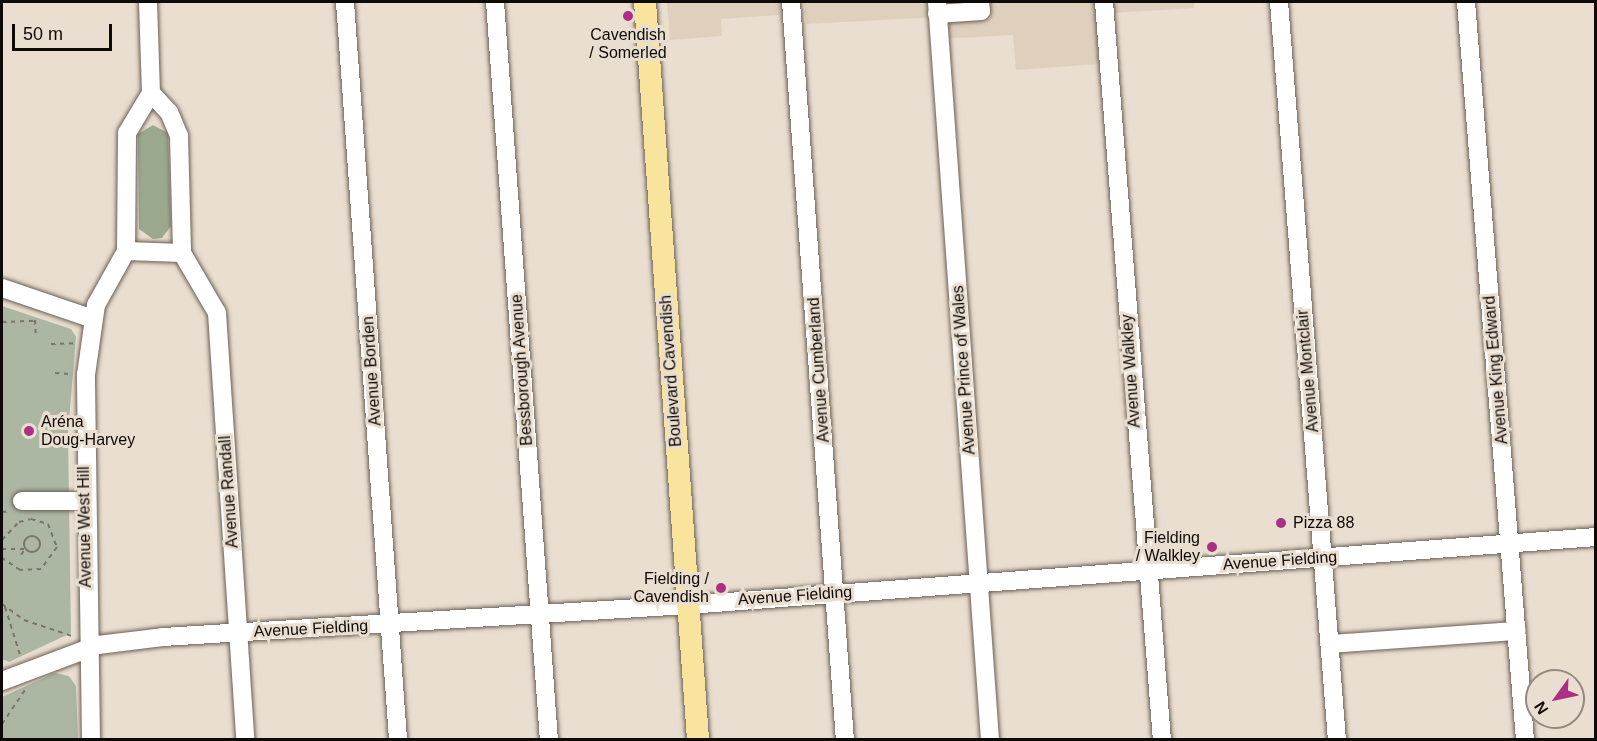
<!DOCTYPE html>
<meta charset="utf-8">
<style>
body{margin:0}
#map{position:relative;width:1597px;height:741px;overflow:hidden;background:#eaded0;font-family:Arial,sans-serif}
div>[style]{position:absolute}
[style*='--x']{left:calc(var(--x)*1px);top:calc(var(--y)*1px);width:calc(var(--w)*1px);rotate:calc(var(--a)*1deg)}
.commercial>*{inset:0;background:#ded0bd}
.green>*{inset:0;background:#acb7a3}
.forest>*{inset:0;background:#9baa8f}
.path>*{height:2px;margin-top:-1px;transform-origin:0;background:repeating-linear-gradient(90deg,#7b736b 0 4.5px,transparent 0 9px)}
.path>.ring{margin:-1px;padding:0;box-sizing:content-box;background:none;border:2px solid #7b736b;border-radius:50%}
.roads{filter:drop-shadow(0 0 2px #6a5f54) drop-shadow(0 0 2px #6a5f54)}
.minor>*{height:18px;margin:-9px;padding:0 9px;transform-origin:9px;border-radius:9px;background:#fff}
.major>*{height:22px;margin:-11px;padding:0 11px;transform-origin:11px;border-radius:11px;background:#f8e49d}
.dots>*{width:16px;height:16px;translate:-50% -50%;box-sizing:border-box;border:3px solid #eaded0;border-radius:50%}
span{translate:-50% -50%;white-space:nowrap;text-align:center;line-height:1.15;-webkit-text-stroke:6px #eaded0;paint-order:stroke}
.poi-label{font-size:16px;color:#0e0a07}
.left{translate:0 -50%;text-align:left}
.right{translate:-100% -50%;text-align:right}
.street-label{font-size:16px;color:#0e0a07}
.frame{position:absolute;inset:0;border:3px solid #0e0a07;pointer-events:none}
.north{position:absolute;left:1525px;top:669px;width:60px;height:60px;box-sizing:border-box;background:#eaded0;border:2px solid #928980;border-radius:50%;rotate:237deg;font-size:16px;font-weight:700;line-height:24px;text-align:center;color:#0e0a07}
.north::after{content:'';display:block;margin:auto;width:21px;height:27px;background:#aa3084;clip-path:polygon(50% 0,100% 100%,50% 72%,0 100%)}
.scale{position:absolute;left:12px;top:24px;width:100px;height:27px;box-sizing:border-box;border:3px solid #0e0a07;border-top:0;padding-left:8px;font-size:18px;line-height:21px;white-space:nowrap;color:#0e0a07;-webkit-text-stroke:4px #eaded0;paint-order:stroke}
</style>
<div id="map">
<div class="commercial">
<div style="clip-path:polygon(667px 2px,779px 2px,780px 15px,721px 19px,722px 36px,670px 40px)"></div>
<div style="clip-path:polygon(804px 2px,1194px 2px,1194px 8px,1096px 14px,1099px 64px,1016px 70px,1013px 35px,940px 39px,938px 17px,806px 24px)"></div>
</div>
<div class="green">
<div style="clip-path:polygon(2px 306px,71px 329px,76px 337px,68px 432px,71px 633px,9px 662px,2px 659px)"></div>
<div style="clip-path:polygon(55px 673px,69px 676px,76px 686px,78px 739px,2px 739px,2px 697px)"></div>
</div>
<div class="forest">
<div style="clip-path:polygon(153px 125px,168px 133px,171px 226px,162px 238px,153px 239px,139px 229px,138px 134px)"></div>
</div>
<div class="path">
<div style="--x:35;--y:320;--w:18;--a:87"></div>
<div style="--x:2;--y:322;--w:33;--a:-2"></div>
<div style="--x:51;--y:344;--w:24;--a:-2"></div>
<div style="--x:55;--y:373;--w:15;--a:4"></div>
<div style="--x:2;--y:512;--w:9;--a:-6"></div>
<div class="ring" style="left:24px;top:536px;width:14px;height:14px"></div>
<div style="--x:2;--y:540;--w:25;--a:-47"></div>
<div style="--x:19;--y:522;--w:12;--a:-14"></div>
<div style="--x:31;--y:519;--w:18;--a:16"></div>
<div style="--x:48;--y:524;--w:25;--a:69"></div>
<div style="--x:57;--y:547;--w:27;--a:126"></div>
<div style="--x:41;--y:569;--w:21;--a:177"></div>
<div style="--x:20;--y:570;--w:22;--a:-146"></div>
<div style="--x:2;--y:549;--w:23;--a:0"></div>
<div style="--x:21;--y:555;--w:7;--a:-56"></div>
<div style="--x:2;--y:604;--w:27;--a:36"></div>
<div style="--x:24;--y:620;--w:51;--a:18.4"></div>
<div style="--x:5;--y:607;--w:53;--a:72.6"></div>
<div style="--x:2;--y:724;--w:41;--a:-55.9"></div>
</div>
<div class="roads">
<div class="minor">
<div style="--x:345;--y:2;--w:740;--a:85.89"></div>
<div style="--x:495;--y:2;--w:740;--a:85.82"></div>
<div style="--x:791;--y:2;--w:740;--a:85.82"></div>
<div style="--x:937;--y:2;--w:740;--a:85.89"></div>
<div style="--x:1104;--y:2;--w:740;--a:85.51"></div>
<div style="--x:1279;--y:2;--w:740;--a:85.51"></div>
<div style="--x:1466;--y:2;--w:740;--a:85.43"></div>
<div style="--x:937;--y:14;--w:44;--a:-3.9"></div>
<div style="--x:981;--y:11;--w:9;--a:-96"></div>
<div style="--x:151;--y:93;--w:26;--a:47"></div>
<div style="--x:169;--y:112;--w:26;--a:67"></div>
<div style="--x:179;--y:136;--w:117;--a:88.5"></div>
<div style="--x:182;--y:253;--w:69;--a:59.7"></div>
<div style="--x:217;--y:313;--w:428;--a:86.2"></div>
<div style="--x:126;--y:251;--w:56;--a:2"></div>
<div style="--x:2;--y:288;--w:96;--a:18.8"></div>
<div style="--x:22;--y:501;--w:62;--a:0"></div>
<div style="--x:1330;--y:644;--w:187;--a:-4"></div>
<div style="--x:2;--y:681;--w:103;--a:-20.6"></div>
<div style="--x:98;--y:645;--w:65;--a:-7"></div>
<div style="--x:163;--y:637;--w:526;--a:-3.49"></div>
<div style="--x:688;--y:605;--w:911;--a:-4.28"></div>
<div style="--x:91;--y:740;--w:365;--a:-90.8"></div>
<div style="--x:86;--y:375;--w:71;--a:-81.9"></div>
<div style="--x:96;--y:305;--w:62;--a:-60.9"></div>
<div style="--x:126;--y:251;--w:118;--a:-89.5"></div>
<div style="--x:127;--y:133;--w:47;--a:-59"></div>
<div style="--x:151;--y:93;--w:91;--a:-91.9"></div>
</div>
<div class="major">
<div style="--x:645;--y:2;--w:740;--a:85.89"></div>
</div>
</div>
<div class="dots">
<div style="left:628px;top:16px;background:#aa3084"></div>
<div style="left:29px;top:431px;background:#aa3084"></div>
<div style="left:1281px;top:523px;background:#aa3084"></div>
<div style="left:1212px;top:547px;background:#aa3084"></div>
<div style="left:721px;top:588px;background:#aa3084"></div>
</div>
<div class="poi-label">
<span style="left:628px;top:44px">Cavendish<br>/ Somerled</span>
<span class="left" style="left:41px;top:431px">Aréna<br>Doug-Harvey</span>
<span class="left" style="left:1293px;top:523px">Pizza 88</span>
<span class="right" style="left:1200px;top:547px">Fielding<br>/ Walkley</span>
<span class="right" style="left:709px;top:588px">Fielding /<br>Cavendish</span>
</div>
<div class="street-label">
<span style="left:522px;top:370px;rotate:-94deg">Bessborough Avenue</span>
<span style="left:819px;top:370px;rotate:-94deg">Avenue Cumberland</span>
<span style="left:964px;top:370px;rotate:-94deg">Avenue Prince of Wales</span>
<span style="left:1496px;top:370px;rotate:-95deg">Avenue King Edward</span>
<span style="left:372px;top:371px;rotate:-94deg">Avenue Borden</span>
<span style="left:671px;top:371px;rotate:-94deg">Boulevard Cavendish</span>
<span style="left:1131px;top:371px;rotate:-94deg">Avenue Walkley</span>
<span style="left:1308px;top:371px;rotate:-95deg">Avenue Montclair</span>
<span style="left:229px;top:492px;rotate:-94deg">Avenue Randall</span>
<span style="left:85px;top:527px;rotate:-91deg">Avenue West Hill</span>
<span style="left:1280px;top:561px;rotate:-4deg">Avenue Fielding</span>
<span style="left:795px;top:596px;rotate:-4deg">Avenue Fielding</span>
<span style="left:311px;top:629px;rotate:-3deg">Avenue Fielding</span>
</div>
<div class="frame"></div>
<div class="north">N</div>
<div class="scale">50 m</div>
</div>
